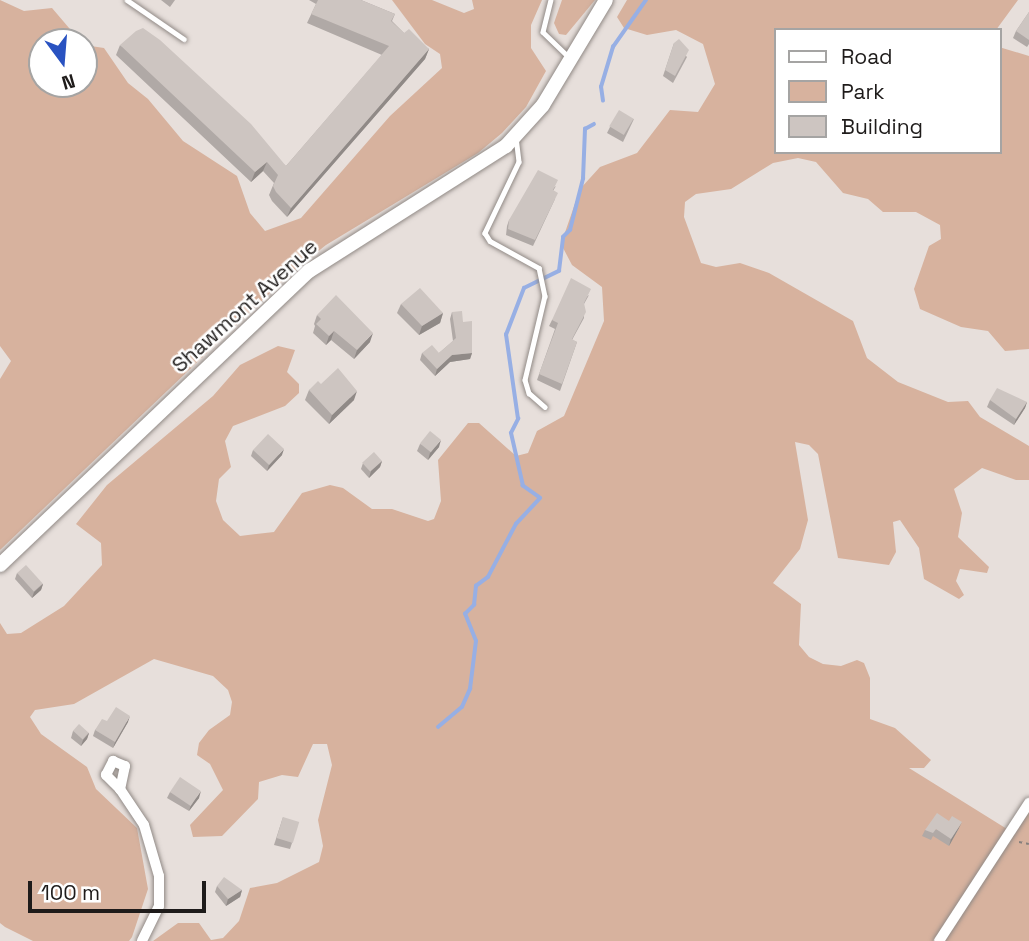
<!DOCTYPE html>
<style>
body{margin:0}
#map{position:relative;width:1029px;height:941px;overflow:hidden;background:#e7dfdb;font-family:"Space Grotesk",sans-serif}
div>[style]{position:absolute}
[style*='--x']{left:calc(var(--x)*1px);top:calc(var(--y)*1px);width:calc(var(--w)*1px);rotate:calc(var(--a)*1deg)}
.green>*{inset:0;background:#d7b29e}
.stream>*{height:3.5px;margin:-1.75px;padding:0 1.75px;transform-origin:1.75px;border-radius:1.75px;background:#97afe4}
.path>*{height:2px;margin-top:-1px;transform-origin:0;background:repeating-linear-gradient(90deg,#857f7c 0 3.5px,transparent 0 7px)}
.roads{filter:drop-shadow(0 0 2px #918a86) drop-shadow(0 0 2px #918a86)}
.lane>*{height:4.5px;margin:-2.25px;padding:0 2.25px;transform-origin:2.25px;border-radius:2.25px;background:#fff}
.street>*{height:10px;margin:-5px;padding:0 5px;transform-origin:5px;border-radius:5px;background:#fff}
.secondary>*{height:14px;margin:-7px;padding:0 7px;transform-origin:7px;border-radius:7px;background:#fff}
.wall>*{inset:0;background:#b0a9a6}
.shaded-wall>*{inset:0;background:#908a87}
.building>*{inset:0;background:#cdc5c1;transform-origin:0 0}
span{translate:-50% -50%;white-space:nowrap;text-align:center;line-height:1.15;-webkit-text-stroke:5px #fff;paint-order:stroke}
.street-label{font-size:21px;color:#1e1b1a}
.legend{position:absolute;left:774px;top:28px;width:228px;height:126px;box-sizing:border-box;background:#fff;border:2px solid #a5a4a3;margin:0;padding:9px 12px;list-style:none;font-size:21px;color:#1e1b1a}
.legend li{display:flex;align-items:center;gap:14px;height:35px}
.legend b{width:35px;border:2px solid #a5a4a3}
.north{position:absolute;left:28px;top:28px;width:70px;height:70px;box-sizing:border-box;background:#fff;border:2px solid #a5a4a3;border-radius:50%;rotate:164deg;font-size:19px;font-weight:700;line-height:28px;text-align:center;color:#1e1b1a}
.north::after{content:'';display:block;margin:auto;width:24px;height:32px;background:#2952c1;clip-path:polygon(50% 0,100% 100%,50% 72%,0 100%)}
.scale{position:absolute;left:28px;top:881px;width:178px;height:32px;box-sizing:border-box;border:4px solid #1e1b1a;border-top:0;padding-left:9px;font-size:21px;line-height:24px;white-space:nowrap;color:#1e1b1a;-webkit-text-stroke:5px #fff;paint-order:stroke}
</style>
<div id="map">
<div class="green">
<div style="clip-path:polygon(0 0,24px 11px,52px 8px,81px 42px,42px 42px,42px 84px,84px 84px,84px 45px,104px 48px,128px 83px,148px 99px,183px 141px,237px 176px,250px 213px,265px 231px,301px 218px,390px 116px,442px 68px,440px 54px,425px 44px,392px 0,432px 0,464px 13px,474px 9px,472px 0,542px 0,531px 25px,531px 48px,546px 71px,526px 107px,502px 133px,478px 153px,326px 245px,291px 273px,0 550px,0 379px,11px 361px,0 346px)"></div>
<div style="clip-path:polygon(562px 0,595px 0,566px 35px,559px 34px,554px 23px)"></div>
<div style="clip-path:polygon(627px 0,1018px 0,996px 30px,775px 30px,775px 152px,999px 152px,999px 47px,1029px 56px,1029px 349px,1005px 351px,988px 331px,961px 327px,920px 309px,914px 289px,929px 246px,941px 239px,940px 225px,916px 212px,883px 212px,868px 199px,843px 193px,816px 162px,798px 158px,773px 163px,731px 189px,696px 194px,685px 202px,684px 217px,701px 263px,716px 267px,740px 263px,769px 273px,853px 321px,867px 358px,898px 382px,948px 402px,968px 401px,980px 417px,1029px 446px,1029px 480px,1016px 480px,982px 468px,954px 489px,962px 513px,958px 537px,989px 567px,987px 573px,960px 569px,956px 581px,964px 595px,959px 599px,924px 579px,919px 548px,900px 520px,893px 522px,896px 552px,889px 565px,838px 558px,818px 454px,809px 445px,795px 442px,808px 520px,800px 549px,773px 583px,801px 604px,799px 645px,809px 657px,823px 664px,841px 666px,857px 660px,864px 663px,870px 678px,870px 719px,895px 728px,931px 760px,924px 768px,909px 768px,1015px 834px,1029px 812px,1029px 941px,153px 941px,178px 923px,199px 923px,211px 940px,223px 938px,239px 921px,250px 888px,277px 883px,319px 862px,323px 846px,318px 820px,332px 765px,327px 744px,313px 744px,298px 777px,282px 775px,259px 782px,258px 799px,222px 836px,193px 837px,190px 825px,223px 790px,210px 764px,197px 755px,199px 743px,209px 730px,230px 715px,232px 702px,228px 690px,213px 676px,154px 659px,74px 704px,35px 710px,30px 717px,41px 734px,87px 767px,96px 789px,137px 828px,148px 889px,132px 937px,129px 941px,33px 941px,5px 927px,0 923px,0 623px,7px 634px,21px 633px,64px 606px,102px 565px,101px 543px,76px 524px,107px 485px,213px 396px,240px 365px,278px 346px,295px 350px,287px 372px,299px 384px,299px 393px,285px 406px,233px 426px,225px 441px,231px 467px,219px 479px,216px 501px,223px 520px,240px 536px,274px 532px,302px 493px,330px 485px,343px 488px,372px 509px,392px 509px,428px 521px,434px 519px,441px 501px,438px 460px,468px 423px,479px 423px,516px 456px,528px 453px,537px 431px,564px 416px,604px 321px,602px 287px,572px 265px,561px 244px,580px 189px,600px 167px,637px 153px,670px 110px,698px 112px,715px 84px,703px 44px,676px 30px,647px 35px,624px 28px,617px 17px)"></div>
</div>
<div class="stream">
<div style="--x:603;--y:101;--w:14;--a:-98"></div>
<div style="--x:601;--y:87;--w:42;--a:-73.3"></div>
<div style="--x:613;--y:47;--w:57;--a:-54.9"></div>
<div style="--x:438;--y:727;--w:31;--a:-40"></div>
<div style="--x:462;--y:707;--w:20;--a:-66"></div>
<div style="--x:470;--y:689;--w:48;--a:-82.9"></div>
<div style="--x:476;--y:641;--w:29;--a:-112"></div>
<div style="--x:465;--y:614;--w:13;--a:-45"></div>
<div style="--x:474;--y:605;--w:19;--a:-84"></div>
<div style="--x:476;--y:586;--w:15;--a:-37"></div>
<div style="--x:488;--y:577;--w:60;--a:-62.2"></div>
<div style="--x:516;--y:524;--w:35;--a:-47"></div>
<div style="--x:540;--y:498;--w:21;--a:-145"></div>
<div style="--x:523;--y:486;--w:54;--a:-102.8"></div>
<div style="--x:511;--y:433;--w:16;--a:-63"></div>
<div style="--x:518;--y:419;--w:85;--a:-98.1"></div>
<div style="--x:506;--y:335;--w:50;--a:-69"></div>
<div style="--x:524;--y:288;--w:39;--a:-26"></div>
<div style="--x:559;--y:271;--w:34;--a:-83"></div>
<div style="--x:563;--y:237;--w:10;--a:-45"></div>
<div style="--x:570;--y:230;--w:53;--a:-75.7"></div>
<div style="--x:583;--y:179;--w:50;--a:-87.7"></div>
<div style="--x:585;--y:129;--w:10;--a:-29"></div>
</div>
<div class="path">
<div style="--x:1019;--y:842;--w:10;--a:11"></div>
</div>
<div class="roads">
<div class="lane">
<div style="--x:127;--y:0;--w:69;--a:34.4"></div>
<div style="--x:551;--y:0;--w:33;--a:104"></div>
<div style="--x:543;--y:32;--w:37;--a:44"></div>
<div style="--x:516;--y:137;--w:25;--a:83"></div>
<div style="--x:519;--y:162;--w:79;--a:115.6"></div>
<div style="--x:485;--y:233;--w:9;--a:58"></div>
<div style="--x:490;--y:241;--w:56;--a:28.9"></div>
<div style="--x:539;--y:268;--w:29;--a:78"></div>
<div style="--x:545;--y:296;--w:86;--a:103.4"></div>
<div style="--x:525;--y:380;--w:14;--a:73"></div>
<div style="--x:529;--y:393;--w:21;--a:41"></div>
</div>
<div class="street">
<div style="--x:113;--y:761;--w:13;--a:23"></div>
<div style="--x:125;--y:766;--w:24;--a:102"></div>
<div style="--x:120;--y:789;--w:20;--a:-135"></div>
<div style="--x:106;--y:775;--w:16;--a:-63"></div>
<div style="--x:120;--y:789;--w:43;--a:56.3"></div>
<div style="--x:144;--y:825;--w:53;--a:73.6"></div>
<div style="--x:159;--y:876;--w:30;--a:90"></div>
<div style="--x:159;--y:906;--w:39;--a:116"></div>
<div style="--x:939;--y:941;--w:165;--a:-56.9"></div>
</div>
<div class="secondary">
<div style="--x:0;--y:565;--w:427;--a:-43.6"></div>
<div style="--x:309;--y:271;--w:233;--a:-32.4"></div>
<div style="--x:506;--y:146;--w:55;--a:-47.9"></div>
<div style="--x:543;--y:105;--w:122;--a:-59"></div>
</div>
</div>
<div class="wall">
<div style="clip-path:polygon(161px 0,175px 0,170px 7px)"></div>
<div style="clip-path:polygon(309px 0,361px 0,395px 14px,392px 21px,404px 33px,429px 49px,425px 59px,287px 217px,272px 201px,269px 195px,274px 183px,263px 171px,251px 182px,116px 55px,120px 45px,286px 166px,382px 55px,307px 23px,316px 4px)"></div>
<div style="clip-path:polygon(1029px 12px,1029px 44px,1027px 47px,1013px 38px,1016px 31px)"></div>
<div style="clip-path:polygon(674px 43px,687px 57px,673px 83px,663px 76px)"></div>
<div style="clip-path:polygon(634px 119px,623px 142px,607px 133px,610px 127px)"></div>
<div style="clip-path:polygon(556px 186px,553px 191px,555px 199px,533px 246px,506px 235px,507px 226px,509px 220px)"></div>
<div style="clip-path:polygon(589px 295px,584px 304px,584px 318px,572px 340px,577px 342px,560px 391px,537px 380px,555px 329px,549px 326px,552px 320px)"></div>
<div style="clip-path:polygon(401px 304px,443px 313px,440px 323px,419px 335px,397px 313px)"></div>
<div style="clip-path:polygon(452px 312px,463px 322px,472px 353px,470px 359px,450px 362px,435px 376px,420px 360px,422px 353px,439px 353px,453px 341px,450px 319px)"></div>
<div style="clip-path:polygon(317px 315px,370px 342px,354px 359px,331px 340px,326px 345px,313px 333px,315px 326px,314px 324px)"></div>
<div style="clip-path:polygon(321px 384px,354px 400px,329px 424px,305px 400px,309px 390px)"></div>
<div style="clip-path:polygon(990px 400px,1027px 402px,1025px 408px,1014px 425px,987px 407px)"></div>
<div style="clip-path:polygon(420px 444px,439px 447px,428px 460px,417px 451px)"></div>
<div style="clip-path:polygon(253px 450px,282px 455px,267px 471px,251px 456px)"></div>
<div style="clip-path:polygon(382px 461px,380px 467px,369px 478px,361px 469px,363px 463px)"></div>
<div style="clip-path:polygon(17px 573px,43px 584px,41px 590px,32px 598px,15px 579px)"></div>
<div style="clip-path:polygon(107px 721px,128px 722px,113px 748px,93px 736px,95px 730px)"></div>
<div style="clip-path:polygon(73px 731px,89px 733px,87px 739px,81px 746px,71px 738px)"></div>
<div style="clip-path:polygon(170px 792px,199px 798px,189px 811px,167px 798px)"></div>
<div style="clip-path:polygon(283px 817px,292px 843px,290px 849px,274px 845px)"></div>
<div style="clip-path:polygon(959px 828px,949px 846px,933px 836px,931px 840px,922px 836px,925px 830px)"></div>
<div style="clip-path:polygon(217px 886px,242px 890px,240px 897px,226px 906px,215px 892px)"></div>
</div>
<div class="shaded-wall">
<div style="clip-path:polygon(429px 49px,425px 59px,287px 217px,291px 208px)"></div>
<div style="clip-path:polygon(267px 162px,263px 171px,251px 182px,255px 172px)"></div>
<div style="clip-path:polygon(443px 313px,440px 323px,419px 335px,422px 326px)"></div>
<div style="clip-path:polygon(334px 331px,331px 340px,326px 345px,329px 336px)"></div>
<div style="clip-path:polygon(373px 333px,370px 342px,354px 359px,357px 350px)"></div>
<div style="clip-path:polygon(472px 353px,470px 359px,450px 362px,435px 376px,437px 369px,452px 355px)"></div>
<div style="clip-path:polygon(357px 391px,354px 400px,329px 424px,332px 415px)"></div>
<div style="clip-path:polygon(1027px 402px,1025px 408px,1014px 425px,1016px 419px)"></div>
<div style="clip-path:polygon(441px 440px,439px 447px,428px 460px,430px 453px)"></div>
<div style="clip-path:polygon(284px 449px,282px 455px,267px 471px,269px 465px)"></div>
<div style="clip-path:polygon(382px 461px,380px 467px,369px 478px,371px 471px)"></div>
<div style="clip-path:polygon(43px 584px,41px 590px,32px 598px,34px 592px)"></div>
<div style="clip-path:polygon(130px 716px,128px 722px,113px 748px,115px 742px)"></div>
<div style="clip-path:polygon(89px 733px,87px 739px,81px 746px,83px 740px)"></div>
<div style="clip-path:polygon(201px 791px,199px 798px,189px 811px,191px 805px)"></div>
<div style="clip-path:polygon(962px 822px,959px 828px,949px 846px,951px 839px)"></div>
<div style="clip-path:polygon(242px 890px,240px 897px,226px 906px,228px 899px)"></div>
</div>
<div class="building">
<div style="clip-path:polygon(318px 0,361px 0,395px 14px,391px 21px,404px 33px,409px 29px,429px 49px,291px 208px,276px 192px,273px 186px,278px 175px,267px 162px,255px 172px,120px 45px,136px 31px,143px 28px,160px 40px,251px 124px,286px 166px,389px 46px,311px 14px)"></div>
<div style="clip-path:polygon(1029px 12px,1029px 40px,1016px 31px)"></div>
<div style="clip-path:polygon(679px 39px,689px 50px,675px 76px,665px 70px,674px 43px)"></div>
<div style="left:619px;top:110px;width:17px;height:19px;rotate:31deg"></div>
<div style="clip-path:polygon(538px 170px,558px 180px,553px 190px,558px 193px,535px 240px,508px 229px,509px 220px)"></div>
<div style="clip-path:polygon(571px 278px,591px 289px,584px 303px,586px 312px,572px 339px,577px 342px,562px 384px,539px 374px,558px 323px,552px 320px)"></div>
<div style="clip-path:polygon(420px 288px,443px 313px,422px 326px,401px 304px)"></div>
<div style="clip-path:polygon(336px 295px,373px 333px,357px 350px,334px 331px,329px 336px,316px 324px,321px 319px,317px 315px)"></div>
<div style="clip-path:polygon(462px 311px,463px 322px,472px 321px,472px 353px,452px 355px,437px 369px,422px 353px,432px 345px,439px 353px,456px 338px,452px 312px)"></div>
<div style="clip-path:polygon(338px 368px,357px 391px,332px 415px,309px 390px,318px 381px,321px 384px)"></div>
<div style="clip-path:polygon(997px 388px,1027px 402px,1016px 419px,990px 400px)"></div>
<div style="left:430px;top:431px;width:14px;height:16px;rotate:39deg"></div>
<div style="left:268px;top:434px;width:22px;height:22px;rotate:43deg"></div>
<div style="left:374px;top:452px;width:12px;height:16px;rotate:48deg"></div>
<div style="left:26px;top:565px;width:25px;height:12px;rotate:48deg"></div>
<div style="clip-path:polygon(116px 707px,130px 716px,115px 742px,95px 730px,102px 719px,107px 721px)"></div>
<div style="left:79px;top:724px;width:13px;height:9px;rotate:42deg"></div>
<div style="left:180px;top:777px;width:25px;height:18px;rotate:34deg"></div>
<div style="clip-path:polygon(937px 813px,949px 821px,952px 816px,962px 822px,951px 839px,936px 829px,933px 833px,925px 830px)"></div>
<div style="left:283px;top:817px;width:17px;height:22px;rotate:17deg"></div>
<div style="clip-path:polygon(224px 877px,242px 890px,228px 899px,217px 886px)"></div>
</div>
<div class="street-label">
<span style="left:245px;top:306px;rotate:-42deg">Shawmont Avenue</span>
</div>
<ul class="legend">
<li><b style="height:9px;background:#fff"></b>Road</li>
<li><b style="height:19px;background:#d7b29e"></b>Park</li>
<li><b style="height:19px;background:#cdc5c1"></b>Building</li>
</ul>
<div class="north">N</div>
<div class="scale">100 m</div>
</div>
